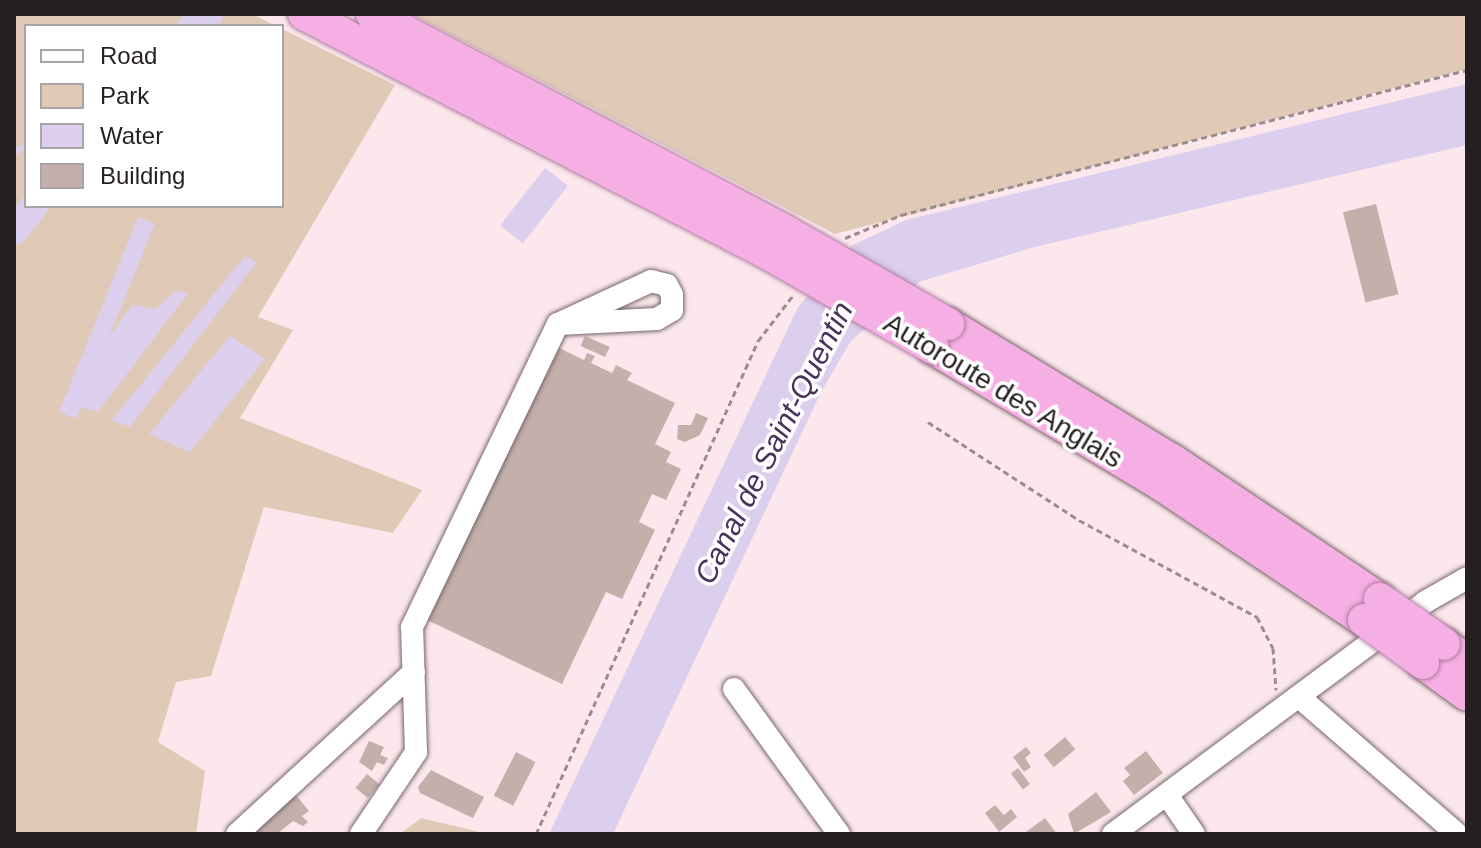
<!DOCTYPE html>
<style>
body{margin:0}
#map{position:relative;width:1481px;height:848px;overflow:hidden;background:#fce8ec;font-family:Helvetica,sans-serif}
div>[style]{position:absolute}
[style*='--x']{left:calc(var(--x)*1px);top:calc(var(--y)*1px);width:calc(var(--w)*1px);rotate:calc(var(--a)*1deg)}
.green>*{inset:0;background:#e0cab7}
.water>*{inset:0;background:#dcceed;transform-origin:0 0}
.stream>*{height:5px;margin:-2.5px;padding:0 2.5px;transform-origin:2.5px;border-radius:2.5px;background:#dcceed}
.river>*{height:28px;margin:-14px;padding:0 14px;transform-origin:14px;border-radius:14px;background:#dcceed}
.building>*{inset:0;background:#c3b0ab;transform-origin:0 0}
.path>*{height:3px;margin-top:-1.5px;transform-origin:0;background:repeating-linear-gradient(90deg,#9a8c8f 0 6px,transparent 0 10px)}
.roads{filter:drop-shadow(0 0 2px #776669) drop-shadow(0 0 2px #776669)}
.minor>*{height:22px;margin:-11px;padding:0 11px;transform-origin:11px;border-radius:11px;background:#fff}
.highway>*{height:32px;margin:-16px;padding:0 16px;transform-origin:16px;border-radius:16px;background:#f6afe5}
.bridges{filter:drop-shadow(0 0 2px #ad7da0) drop-shadow(0 0 2px #ad7da0)}
.highway-bridge>*{height:32px;margin:-16px;padding:0 16px;transform-origin:16px;border-radius:16px;background:#f6afe5}
span{translate:-50% -50%;white-space:nowrap;text-align:center;line-height:1.15;-webkit-text-stroke:7px #fff;paint-order:stroke}
.street-label{font-size:28px;color:#261f20}
.water-label{font-size:30px;color:#48335d;font-style:italic}
.frame{position:absolute;inset:0;border:16px solid #261f20;pointer-events:none}
.legend{position:absolute;left:24px;top:24px;width:260px;height:184px;box-sizing:border-box;background:#fff;border:2px solid #a8a5a6;margin:0;padding:10px 14px;list-style:none;font-size:24px;color:#261f20}
.legend li{display:flex;align-items:center;gap:16px;height:40px}
.legend b{width:40px;border:2px solid #a8a5a6}
</style>
<div id="map">
<div class="green">
<div style="clip-path:polygon(14px 14px,252px 14px,276px 26px,26px 26px,26px 206px,282px 206px,282px 29px,395px 85px,258px 317px,293px 330px,240px 418px,422px 490px,393px 533px,264px 507px,211px 676px,176px 682px,158px 742px,205px 771px,196px 834px,14px 834px)"></div>
<div style="clip-path:polygon(411px 14px,1467px 14px,1467px 69px,835px 234px)"></div>
<div style="clip-path:polygon(421px 818px,488px 834px,400px 834px)"></div>
</div>
<div class="water">
<div style="clip-path:polygon(1467px 84px,1467px 145px,1031px 248px,919px 282px,851px 341px,822px 390px,613px 834px,549px 834px,798px 307px,853px 245px,906px 220px)"></div>
<div style="left:545px;top:168px;width:29px;height:73px;rotate:38deg"></div>
<div style="left:138px;top:217px;width:18px;height:210px;rotate:22deg"></div>
<div style="clip-path:polygon(245px 256px,257px 262px,130px 427px,112px 420px)"></div>
<div style="clip-path:polygon(175px 291px,188px 293px,98px 412px,63px 402px,132px 305px,156px 309px)"></div>
<div style="clip-path:polygon(230px 336px,265px 359px,190px 452px,149px 434px)"></div>
</div>
<div class="stream">
<div style="--x:14;--y:152;--w:14;--a:-30"></div>
</div>
<div class="river">
<div style="--x:192;--y:26;--w:21;--a:-35"></div>
<div style="--x:14;--y:231;--w:32;--a:-51"></div>
</div>
<div class="building">
<div style="left:1376px;top:204px;width:93px;height:34px;rotate:76deg"></div>
<div style="left:585px;top:336px;width:27px;height:11px;rotate:24deg"></div>
<div style="clip-path:polygon(557px 347px,584px 360px,587px 353px,595px 356px,591px 363px,612px 373px,616px 365px,632px 373px,627px 380px,675px 403px,655px 444px,671px 452px,666px 462px,681px 469px,666px 500px,652px 494px,639px 522px,655px 530px,622px 599px,606px 592px,562px 684px,427px 620px)"></div>
<div style="clip-path:polygon(696px 413px,708px 418px,700px 435px,685px 442px,677px 439px,678px 425px,691px 425px)"></div>
<div style="left:1065px;top:737px;width:16px;height:28px;rotate:50deg"></div>
<div style="clip-path:polygon(369px 741px,384px 747px,380px 755px,388px 758px,384px 765px,377px 762px,372px 771px,359px 762px)"></div>
<div style="clip-path:polygon(1026px 747px,1031px 753px,1025px 758px,1031px 767px,1024px 772px,1013px 757px)"></div>
<div style="clip-path:polygon(1146px 751px,1163px 773px,1134px 795px,1123px 781px,1130px 775px,1124px 768px)"></div>
<div style="left:516px;top:752px;width:22px;height:49px;rotate:27deg"></div>
<div style="left:1018px;top:768px;width:20px;height:9px;rotate:53deg"></div>
<div style="clip-path:polygon(431px 770px,484px 797px,473px 818px,420px 793px,418px 787px)"></div>
<div style="left:367px;top:774px;width:16px;height:18px;rotate:40deg"></div>
<div style="clip-path:polygon(1096px 792px,1111px 812px,1074px 834px,1068px 814px)"></div>
<div style="clip-path:polygon(295px 794px,309px 811px,302px 816px,308px 822px,303px 826px,293px 821px,277px 834px,256px 834px,252px 829px)"></div>
<div style="clip-path:polygon(995px 805px,1004px 815px,1011px 809px,1017px 817px,999px 832px,985px 813px)"></div>
<div style="clip-path:polygon(1045px 818px,1057px 834px,1023px 834px)"></div>
</div>
<div class="path">
<div style="--x:845;--y:238;--w:61;--a:-22.3"></div>
<div style="--x:901;--y:215;--w:584;--a:-14.37"></div>
<div style="--x:928;--y:422;--w:180;--a:33"></div>
<div style="--x:1079;--y:520;--w:203;--a:28.6"></div>
<div style="--x:1257;--y:617;--w:35;--a:63"></div>
<div style="--x:1273;--y:648;--w:42;--a:85.9"></div>
<div style="--x:536;--y:834;--w:541;--a:-65.76"></div>
<div style="--x:758;--y:341;--w:59;--a:-52.5"></div>
</div>
<div class="roads">
<div class="minor">
<div style="--x:734;--y:689;--w:179;--a:54.1"></div>
<div style="--x:1299;--y:697;--w:209;--a:40.9"></div>
<div style="--x:1167;--y:795;--w:47;--a:55.3"></div>
<div style="--x:237;--y:834;--w:240;--a:-42.5"></div>
<div style="--x:361;--y:834;--w:99;--a:-56.1"></div>
<div style="--x:416;--y:752;--w:125;--a:-91.8"></div>
<div style="--x:412;--y:627;--w:336;--a:-64.3"></div>
<div style="--x:558;--y:324;--w:102;--a:-24.8"></div>
<div style="--x:651;--y:281;--w:16;--a:14"></div>
<div style="--x:667;--y:285;--w:11;--a:63"></div>
<div style="--x:672;--y:295;--w:15;--a:90"></div>
<div style="--x:672;--y:310;--w:17;--a:149"></div>
<div style="--x:657;--y:319;--w:99;--a:177.1"></div>
<div style="--x:1113;--y:834;--w:389;--a:-36.6"></div>
<div style="--x:1425;--y:602;--w:48;--a:-29.7"></div>
</div>
<div class="highway">
<div style="--x:948;--y:324;--w:262;--a:31.3"></div>
<div style="--x:1172;--y:460;--w:250;--a:33.8"></div>
<div style="--x:933;--y:348;--w:267;--a:30.9"></div>
<div style="--x:1162;--y:485;--w:243;--a:33.8"></div>
<div style="--x:1444;--y:644;--w:29;--a:36"></div>
<div style="--x:1423;--y:663;--w:54;--a:36"></div>
</div>
</div>
<div class="bridges">
<div class="highway-bridge">
<div style="--x:304;--y:14;--w:523;--a:27.3"></div>
<div style="--x:769;--y:254;--w:189;--a:29.8"></div>
<div style="--x:372;--y:14;--w:467;--a:27.7"></div>
<div style="--x:785;--y:231;--w:188;--a:29.7"></div>
<div style="--x:1380;--y:599;--w:78;--a:35.1"></div>
<div style="--x:1364;--y:620;--w:73;--a:36.1"></div>
</div>
</div>
<div class="street-label">
<span style="left:1003px;top:391px;rotate:31deg">Autoroute des Anglais</span>
</div>
<div class="water-label">
<span style="left:774px;top:443px;rotate:-63deg">Canal de Saint-Quentin</span>
</div>
<div class="frame"></div>
<ul class="legend">
<li><b style="height:10px;background:#fff"></b>Road</li>
<li><b style="height:22px;background:#e0cab7"></b>Park</li>
<li><b style="height:22px;background:#dcceed"></b>Water</li>
<li><b style="height:22px;background:#c3b0ab"></b>Building</li>
</ul>
</div>
